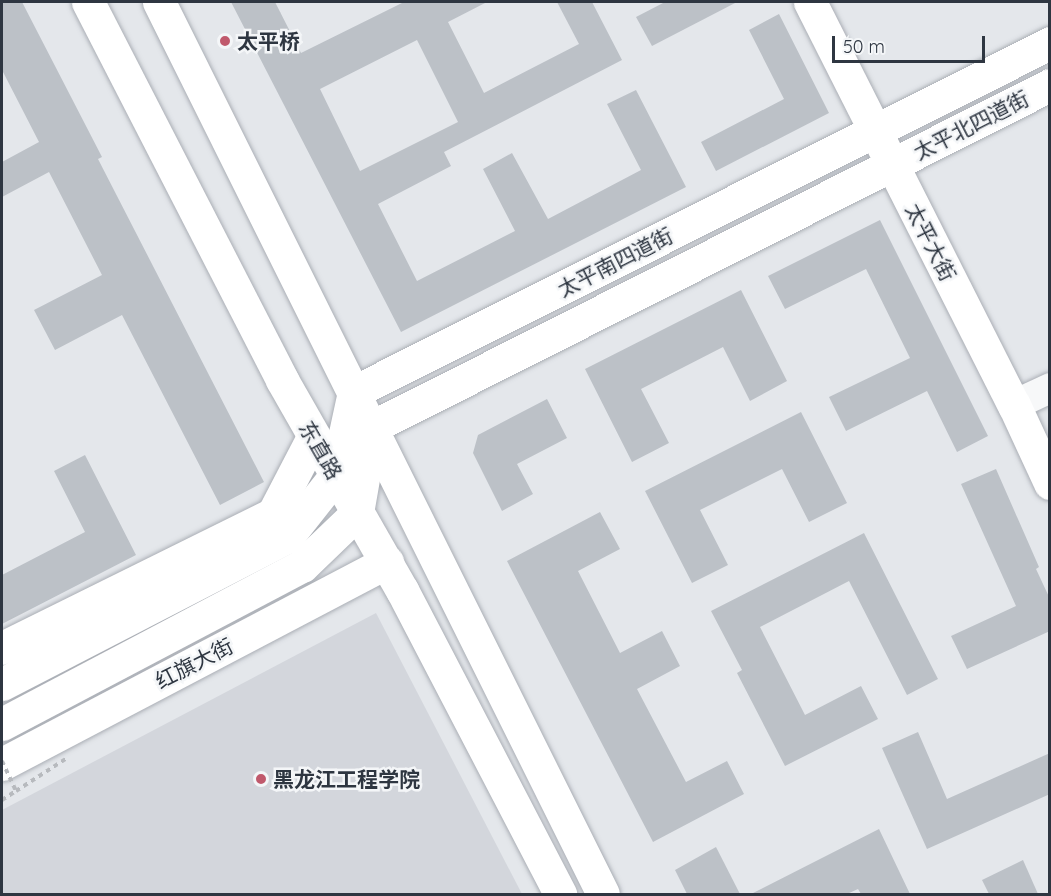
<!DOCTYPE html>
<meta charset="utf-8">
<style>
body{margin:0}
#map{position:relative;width:1051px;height:896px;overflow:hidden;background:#e4e7eb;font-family:Quicksand,"Noto Sans SC",sans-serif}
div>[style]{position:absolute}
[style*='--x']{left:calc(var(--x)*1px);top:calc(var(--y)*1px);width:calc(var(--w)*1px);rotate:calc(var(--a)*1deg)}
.built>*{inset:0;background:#d3d6dc}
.building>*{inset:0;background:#bcc1c7}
.path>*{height:4px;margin-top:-2px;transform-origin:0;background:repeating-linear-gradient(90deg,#b7babe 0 4.5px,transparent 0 9px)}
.roads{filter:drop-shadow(0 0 2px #aaaeb5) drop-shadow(0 0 2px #aaaeb5)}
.tertiary>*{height:30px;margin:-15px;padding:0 15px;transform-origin:15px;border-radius:15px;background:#f7f8f9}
.secondary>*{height:33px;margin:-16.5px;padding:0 16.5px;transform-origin:16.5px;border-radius:16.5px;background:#fff}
.primary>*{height:33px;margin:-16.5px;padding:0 16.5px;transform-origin:16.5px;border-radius:16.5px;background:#fff}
.trunk>*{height:33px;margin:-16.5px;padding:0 16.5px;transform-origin:16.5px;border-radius:16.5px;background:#fff}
.path-bridge>*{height:4px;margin-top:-2px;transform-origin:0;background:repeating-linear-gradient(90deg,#b7babe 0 4.5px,transparent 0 9px)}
.dots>*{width:16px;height:16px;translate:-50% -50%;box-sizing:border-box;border:3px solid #f4f6f8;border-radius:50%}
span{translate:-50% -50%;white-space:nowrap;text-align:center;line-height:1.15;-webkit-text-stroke:5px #f4f6f8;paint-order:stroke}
.poi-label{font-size:21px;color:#2e3641;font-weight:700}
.left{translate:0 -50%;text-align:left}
.street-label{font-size:21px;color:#2e3641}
.frame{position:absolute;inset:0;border:3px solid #2e3641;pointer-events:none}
.scale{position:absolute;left:832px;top:36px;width:153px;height:27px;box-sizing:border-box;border:3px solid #2e3641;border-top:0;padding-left:8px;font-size:18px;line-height:21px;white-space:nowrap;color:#2e3641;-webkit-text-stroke:4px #f4f6f8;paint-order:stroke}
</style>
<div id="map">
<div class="built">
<div style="clip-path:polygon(376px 613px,522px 894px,2px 894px,2px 810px)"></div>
</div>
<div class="building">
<div style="clip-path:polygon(2px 2px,22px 2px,102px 157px,98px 159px,264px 482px,220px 505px,122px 315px,55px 350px,34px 310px,102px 275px,49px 172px,2px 197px,2px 162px,39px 142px,2px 70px)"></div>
<div style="clip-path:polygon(evenodd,231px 2px,275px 2px,301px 53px,404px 2px,487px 2px,448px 22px,484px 93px,579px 44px,557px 2px,592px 2px,622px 60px,444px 152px,451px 166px,378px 204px,417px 281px,515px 231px,483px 169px,512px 153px,548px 219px,641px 170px,607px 104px,636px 90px,686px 187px,401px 332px,231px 2px,417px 40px,458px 122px,360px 171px,320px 89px,417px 40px)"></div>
<div style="clip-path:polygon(665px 2px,737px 2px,652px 46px,636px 17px)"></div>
<div style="clip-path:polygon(779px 14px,829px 113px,716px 171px,701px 142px,784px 99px,749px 30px)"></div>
<div style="clip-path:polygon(880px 220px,988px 436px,957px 452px,927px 391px,846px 431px,829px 397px,910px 358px,866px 269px,785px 309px,768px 276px)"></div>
<div style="clip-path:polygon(741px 290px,787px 381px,750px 401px,723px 347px,641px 389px,669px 443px,632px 462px,585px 369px)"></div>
<div style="clip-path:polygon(547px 399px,567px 438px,517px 464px,533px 494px,502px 511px,473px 453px,478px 435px)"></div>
<div style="clip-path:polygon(801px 412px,847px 503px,809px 522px,782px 469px,700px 510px,728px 565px,692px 583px,645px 491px)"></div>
<div style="clip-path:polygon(85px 455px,136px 555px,2px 624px,2px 575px,85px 532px,54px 471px)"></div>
<div style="clip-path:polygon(996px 469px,1039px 567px,1036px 569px,1050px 599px,1050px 631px,967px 669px,951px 636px,1016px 606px,961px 484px)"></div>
<div style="clip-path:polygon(600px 512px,620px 549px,578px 571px,620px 653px,662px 631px,680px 666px,637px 689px,686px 782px,727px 761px,744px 794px,653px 842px,507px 561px)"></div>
<div style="clip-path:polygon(864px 533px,938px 679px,907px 695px,849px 581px,760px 627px,805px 715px,861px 686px,878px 719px,785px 766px,737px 673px,742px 670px,711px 611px)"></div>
<div style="clip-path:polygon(918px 732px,947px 799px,1050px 753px,1050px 794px,927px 849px,882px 748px)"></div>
<div style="clip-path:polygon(879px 829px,910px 894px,861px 894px,858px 889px,847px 894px,751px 894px)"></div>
<div style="clip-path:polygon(716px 847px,740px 894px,687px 894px,675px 870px)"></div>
<div style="clip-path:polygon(1023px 860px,1038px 894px,989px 894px,982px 880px)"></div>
</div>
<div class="path">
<div style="--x:2;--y:800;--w:17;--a:-33"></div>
</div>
<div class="roads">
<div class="tertiary">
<div style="--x:1014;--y:405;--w:40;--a:-25"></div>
</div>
<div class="secondary">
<div style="--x:810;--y:2;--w:452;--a:63.2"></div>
<div style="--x:1014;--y:405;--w:86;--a:65.2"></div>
</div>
<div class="primary">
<div style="--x:2;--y:648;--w:302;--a:-26.3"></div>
<div style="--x:273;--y:514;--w:87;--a:-62.5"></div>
<div style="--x:2;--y:684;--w:321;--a:-27.3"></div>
<div style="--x:287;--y:537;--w:79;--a:-51.7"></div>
<div style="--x:336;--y:475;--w:85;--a:-77.8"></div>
<div style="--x:354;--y:392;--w:779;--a:-26.63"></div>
<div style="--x:2;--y:724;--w:339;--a:-27.8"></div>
<div style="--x:302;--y:566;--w:76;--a:-43.9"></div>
<div style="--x:357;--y:513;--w:87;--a:-80.1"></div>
<div style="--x:372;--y:427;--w:759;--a:-26.77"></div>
<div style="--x:2;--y:764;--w:435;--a:-27.7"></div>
</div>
<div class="trunk">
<div style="--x:88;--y:2;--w:425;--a:62.8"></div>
<div style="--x:282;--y:380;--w:242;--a:60.3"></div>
<div style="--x:402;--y:590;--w:343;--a:62.5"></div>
<div style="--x:159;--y:2;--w:996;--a:63.54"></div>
</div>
</div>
<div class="path-bridge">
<div style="--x:2;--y:761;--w:33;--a:65"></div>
<div style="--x:16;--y:791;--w:61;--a:-32.9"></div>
</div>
<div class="dots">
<div style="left:225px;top:41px;background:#c0596c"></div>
<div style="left:261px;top:779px;background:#c0596c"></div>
</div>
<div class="poi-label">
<span class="left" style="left:237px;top:41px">太平桥</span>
<span class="left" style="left:273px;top:779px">黑龙江工程学院</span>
</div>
<div class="street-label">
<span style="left:971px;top:125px;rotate:-27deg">太平北四道街</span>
<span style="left:931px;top:242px;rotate:63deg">太平大街</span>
<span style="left:615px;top:262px;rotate:-27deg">太平南四道街</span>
<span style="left:321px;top:450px;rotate:60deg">东直路</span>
<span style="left:194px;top:663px;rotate:-27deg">红旗大街</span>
</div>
<div class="frame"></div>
<div class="scale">50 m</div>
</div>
